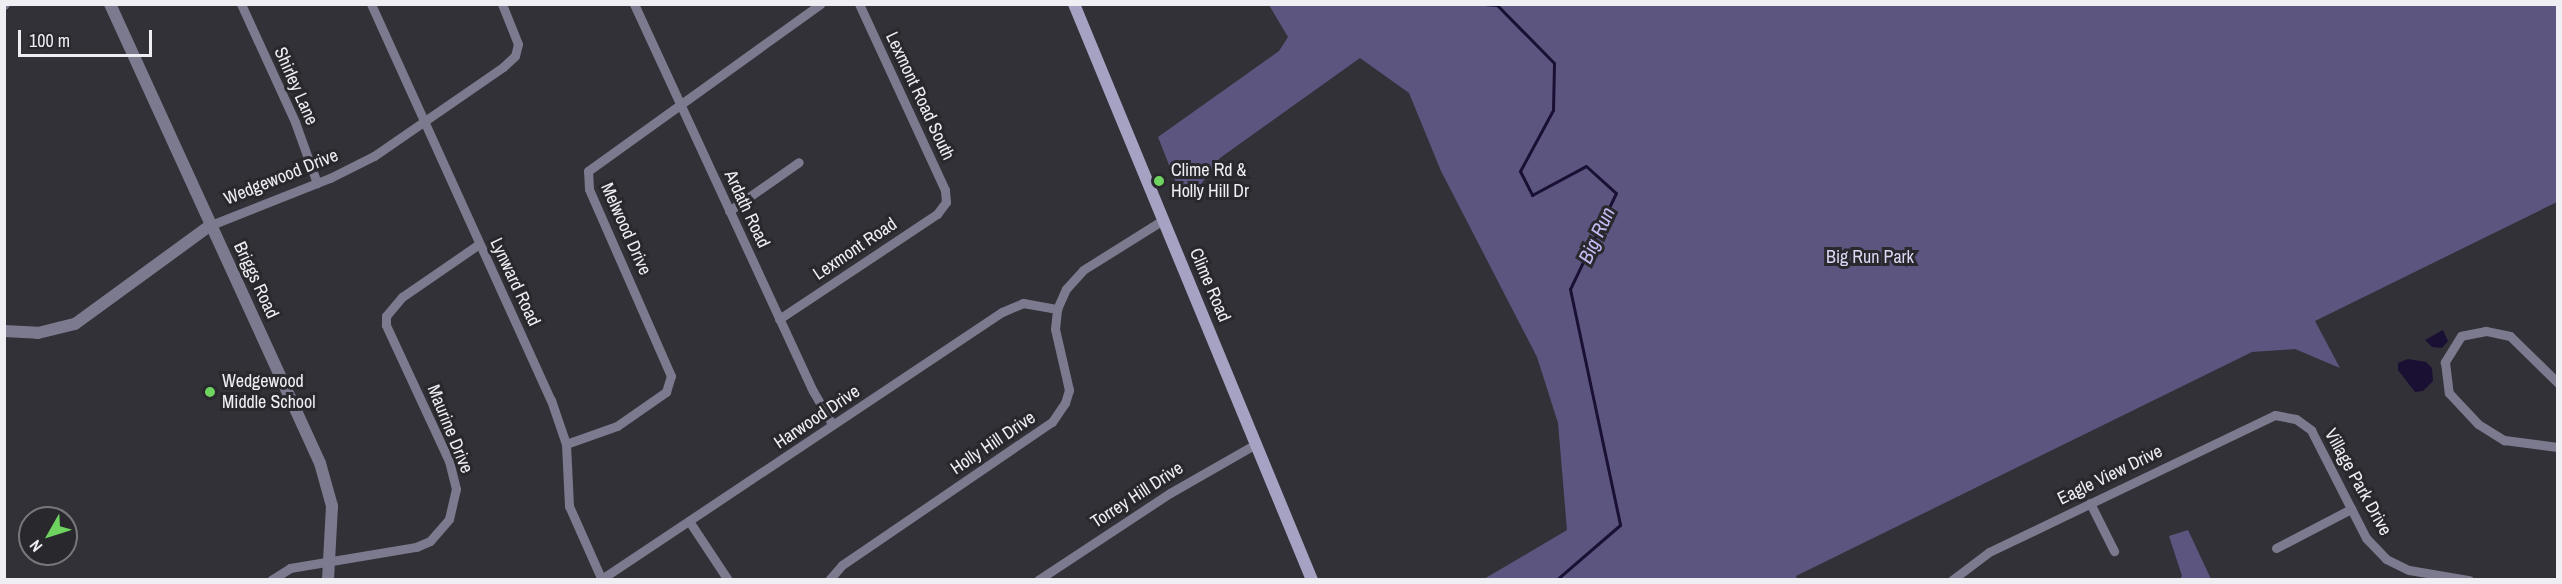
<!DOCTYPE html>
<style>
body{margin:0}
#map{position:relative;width:2562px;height:584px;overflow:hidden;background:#323137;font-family:"Archivo Narrow",sans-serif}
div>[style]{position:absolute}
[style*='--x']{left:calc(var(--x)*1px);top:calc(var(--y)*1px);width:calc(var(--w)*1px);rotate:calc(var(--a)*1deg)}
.green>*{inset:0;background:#5c557f}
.water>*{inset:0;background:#191034}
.stream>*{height:3px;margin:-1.5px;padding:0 1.5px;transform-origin:1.5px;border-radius:1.5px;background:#191034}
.minor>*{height:9px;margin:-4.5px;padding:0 4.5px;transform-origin:4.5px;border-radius:4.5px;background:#7c7a8e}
.tertiary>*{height:12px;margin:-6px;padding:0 6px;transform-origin:6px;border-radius:6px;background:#7c7a8e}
.secondary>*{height:12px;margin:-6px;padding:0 6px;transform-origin:6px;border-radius:6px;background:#a6a2c3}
.dots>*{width:16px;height:16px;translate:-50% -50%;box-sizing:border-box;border:3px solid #28282d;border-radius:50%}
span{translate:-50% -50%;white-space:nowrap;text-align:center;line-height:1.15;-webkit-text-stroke:6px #28282d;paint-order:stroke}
.street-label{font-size:18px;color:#efeff3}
.poi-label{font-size:18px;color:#efeff3}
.left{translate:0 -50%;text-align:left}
.park-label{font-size:18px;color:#dcd9f6}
.water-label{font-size:20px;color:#c4bcf4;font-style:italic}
.frame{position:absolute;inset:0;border:6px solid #efeff3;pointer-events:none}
.north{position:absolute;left:18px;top:506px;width:60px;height:60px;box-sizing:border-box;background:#28282d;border:2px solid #78787c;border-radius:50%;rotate:231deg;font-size:16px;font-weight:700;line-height:24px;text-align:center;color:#efeff3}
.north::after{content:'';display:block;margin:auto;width:21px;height:27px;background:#6fd35f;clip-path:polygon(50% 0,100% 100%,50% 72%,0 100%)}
.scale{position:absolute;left:18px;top:30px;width:134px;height:27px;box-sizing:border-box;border:3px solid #efeff3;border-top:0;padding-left:8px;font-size:18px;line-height:21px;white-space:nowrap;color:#efeff3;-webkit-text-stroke:4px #28282d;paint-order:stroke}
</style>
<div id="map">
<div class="green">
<div style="clip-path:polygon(1269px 5px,2557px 5px,2557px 202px,2315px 321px,2340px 368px,2295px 349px,2252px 352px,1796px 576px,1797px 579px,1484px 579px,1567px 530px,1558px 423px,1537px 357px,1441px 171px,1409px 93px,1360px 58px,1220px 158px,1196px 191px,1182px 198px,1158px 137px,1279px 51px,1288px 37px)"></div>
<div style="clip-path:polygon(2188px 530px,2211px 579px,2180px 579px,2182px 576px,2169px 536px)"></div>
</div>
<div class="water">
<div style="clip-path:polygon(2443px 330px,2448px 341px,2442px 348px,2432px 347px,2425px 340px)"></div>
<div style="clip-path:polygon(2408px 359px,2426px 362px,2432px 368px,2433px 381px,2423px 391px,2415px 392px,2398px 370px,2398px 363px)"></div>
</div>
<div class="stream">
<div style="--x:1484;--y:4;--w:13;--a:4"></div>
<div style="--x:1497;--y:5;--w:81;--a:45.5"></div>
<div style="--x:1554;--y:63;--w:47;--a:91.2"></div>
<div style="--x:1553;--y:110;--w:69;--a:118.4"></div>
<div style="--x:1520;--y:171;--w:27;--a:63"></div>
<div style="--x:1532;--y:195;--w:61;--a:-28.2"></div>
<div style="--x:1586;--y:166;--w:40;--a:42"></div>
<div style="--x:1616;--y:193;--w:106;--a:115.6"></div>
<div style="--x:1570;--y:289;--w:241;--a:78"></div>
<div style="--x:1620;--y:525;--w:84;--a:139.3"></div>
</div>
<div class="minor">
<div style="--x:241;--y:4;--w:130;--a:65.4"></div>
<div style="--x:295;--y:122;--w:65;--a:70.2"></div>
<div style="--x:371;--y:4;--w:435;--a:65.6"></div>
<div style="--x:551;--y:400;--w:46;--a:71.2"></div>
<div style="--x:566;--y:444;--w:62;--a:87.2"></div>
<div style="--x:569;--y:506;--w:81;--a:66"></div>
<div style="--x:634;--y:4;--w:426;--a:65.2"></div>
<div style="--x:813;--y:391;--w:39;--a:60"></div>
<div style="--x:4;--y:5;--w:1;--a:-45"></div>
<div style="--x:729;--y:211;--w:85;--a:-35"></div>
<div style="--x:211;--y:225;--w:128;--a:-21.6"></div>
<div style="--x:330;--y:178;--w:49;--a:-26.6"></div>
<div style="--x:374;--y:156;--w:157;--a:-34.6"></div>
<div style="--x:503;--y:67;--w:16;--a:-43"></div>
<div style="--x:515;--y:56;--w:12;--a:-76"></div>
<div style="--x:518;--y:44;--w:43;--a:-111.8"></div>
<div style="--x:779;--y:319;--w:190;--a:-33.6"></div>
<div style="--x:937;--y:214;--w:15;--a:-53"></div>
<div style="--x:946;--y:202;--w:12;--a:-95"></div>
<div style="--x:945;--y:190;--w:205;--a:-114.8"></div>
<div style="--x:2558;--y:383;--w:67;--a:-135.6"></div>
<div style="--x:2510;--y:336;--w:25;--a:-168"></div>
<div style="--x:2486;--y:331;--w:25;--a:169"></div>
<div style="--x:2461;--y:336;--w:31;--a:122"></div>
<div style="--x:2445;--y:362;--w:31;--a:83"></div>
<div style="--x:2449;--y:393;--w:42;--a:46.9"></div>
<div style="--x:2478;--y:424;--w:31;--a:32"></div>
<div style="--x:2504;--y:440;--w:54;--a:7.4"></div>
<div style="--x:566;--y:444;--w:54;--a:-19.4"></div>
<div style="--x:617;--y:426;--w:60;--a:-34.8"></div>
<div style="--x:666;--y:392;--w:17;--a:-73"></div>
<div style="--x:671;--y:376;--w:204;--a:-113.7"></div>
<div style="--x:589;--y:189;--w:18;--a:-93"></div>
<div style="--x:588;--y:171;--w:286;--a:-35.7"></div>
<div style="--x:2090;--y:503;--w:54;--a:63.4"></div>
<div style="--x:689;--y:521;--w:71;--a:56.5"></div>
<div style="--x:2276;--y:548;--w:85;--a:-27.5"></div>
<div style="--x:271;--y:580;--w:22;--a:-32"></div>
<div style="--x:290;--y:568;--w:128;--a:-9.5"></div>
<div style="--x:416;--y:547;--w:15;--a:-23"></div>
<div style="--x:430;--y:541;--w:29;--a:-49"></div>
<div style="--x:449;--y:519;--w:31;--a:-77"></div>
<div style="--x:456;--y:489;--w:29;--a:-104"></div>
<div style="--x:449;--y:461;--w:150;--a:-114.9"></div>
<div style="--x:386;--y:325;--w:9;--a:-90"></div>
<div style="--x:386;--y:316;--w:25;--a:-50"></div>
<div style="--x:402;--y:297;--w:93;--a:-34.5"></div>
<div style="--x:600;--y:580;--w:483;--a:-33.7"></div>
<div style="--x:1002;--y:312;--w:23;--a:-23"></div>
<div style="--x:1023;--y:303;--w:35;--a:10"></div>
<div style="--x:829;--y:580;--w:20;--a:-49"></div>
<div style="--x:842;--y:565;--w:254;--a:-34.3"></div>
<div style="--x:1052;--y:422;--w:23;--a:-56"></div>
<div style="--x:1065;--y:403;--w:14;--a:-73"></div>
<div style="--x:1069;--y:390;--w:63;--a:-102.9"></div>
<div style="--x:1055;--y:329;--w:20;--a:-84"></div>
<div style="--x:1057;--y:309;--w:22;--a:-66"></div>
<div style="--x:1066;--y:289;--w:25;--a:-48"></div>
<div style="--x:1083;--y:270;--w:94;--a:-32"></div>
<div style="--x:1038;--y:580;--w:158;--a:-33.4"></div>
<div style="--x:1170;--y:493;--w:99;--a:-29.7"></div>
<div style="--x:1952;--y:580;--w:46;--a:-37.1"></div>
<div style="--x:1989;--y:552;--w:317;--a:-25.6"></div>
<div style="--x:2275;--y:415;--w:21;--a:11"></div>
<div style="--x:2296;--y:419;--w:19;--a:36"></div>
<div style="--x:2311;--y:430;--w:121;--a:63"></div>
<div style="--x:2366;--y:538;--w:29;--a:46"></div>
<div style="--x:2386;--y:559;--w:25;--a:26"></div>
<div style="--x:2409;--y:570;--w:61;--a:9.5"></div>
</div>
<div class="tertiary">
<div style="--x:110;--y:4;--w:505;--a:65.42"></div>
<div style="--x:320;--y:463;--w:45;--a:74.4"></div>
<div style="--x:332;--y:506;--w:74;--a:93.1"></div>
<div style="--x:4;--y:331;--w:34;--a:3"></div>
<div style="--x:38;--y:333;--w:38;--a:-14"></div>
<div style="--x:75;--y:324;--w:168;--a:-36.1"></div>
</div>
<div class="secondary">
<div style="--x:1074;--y:4;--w:623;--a:67.55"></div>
</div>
<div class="dots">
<div style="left:1159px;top:181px;background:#6fd35f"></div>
<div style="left:210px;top:392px;background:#6fd35f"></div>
</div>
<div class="street-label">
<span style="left:296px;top:86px;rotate:66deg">Shirley Lane</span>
<span style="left:920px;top:96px;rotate:65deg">Lexmont Road South</span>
<span style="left:281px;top:177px;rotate:-22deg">Wedgewood Drive</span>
<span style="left:747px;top:209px;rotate:65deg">Ardath Road</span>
<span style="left:626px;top:229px;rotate:66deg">Melwood Drive</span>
<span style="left:855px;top:249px;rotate:-34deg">Lexmont Road</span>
<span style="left:256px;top:280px;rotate:65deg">Briggs Road</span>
<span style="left:515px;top:282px;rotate:65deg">Lynward Road</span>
<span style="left:1210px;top:285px;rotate:67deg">Clime Road</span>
<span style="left:817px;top:417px;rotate:-34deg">Harwood Drive</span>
<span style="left:450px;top:429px;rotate:68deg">Maurine Drive</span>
<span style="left:993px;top:443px;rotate:-34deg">Holly Hill Drive</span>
<span style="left:2110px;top:475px;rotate:-26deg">Eagle View Drive</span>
<span style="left:2358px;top:482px;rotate:61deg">Village Park Drive</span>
<span style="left:1137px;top:495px;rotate:-33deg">Torrey Hill Drive</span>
</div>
<div class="poi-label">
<span class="left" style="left:1171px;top:181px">Clime Rd &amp;<br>Holly Hill Dr</span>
<span class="left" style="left:222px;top:392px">Wedgewood<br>Middle School</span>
</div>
<div class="park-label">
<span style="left:1870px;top:257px">Big Run Park</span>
</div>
<div class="water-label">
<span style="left:1596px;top:235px;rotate:-65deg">Big Run</span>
</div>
<div class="frame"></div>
<div class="north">N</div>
<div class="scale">100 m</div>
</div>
